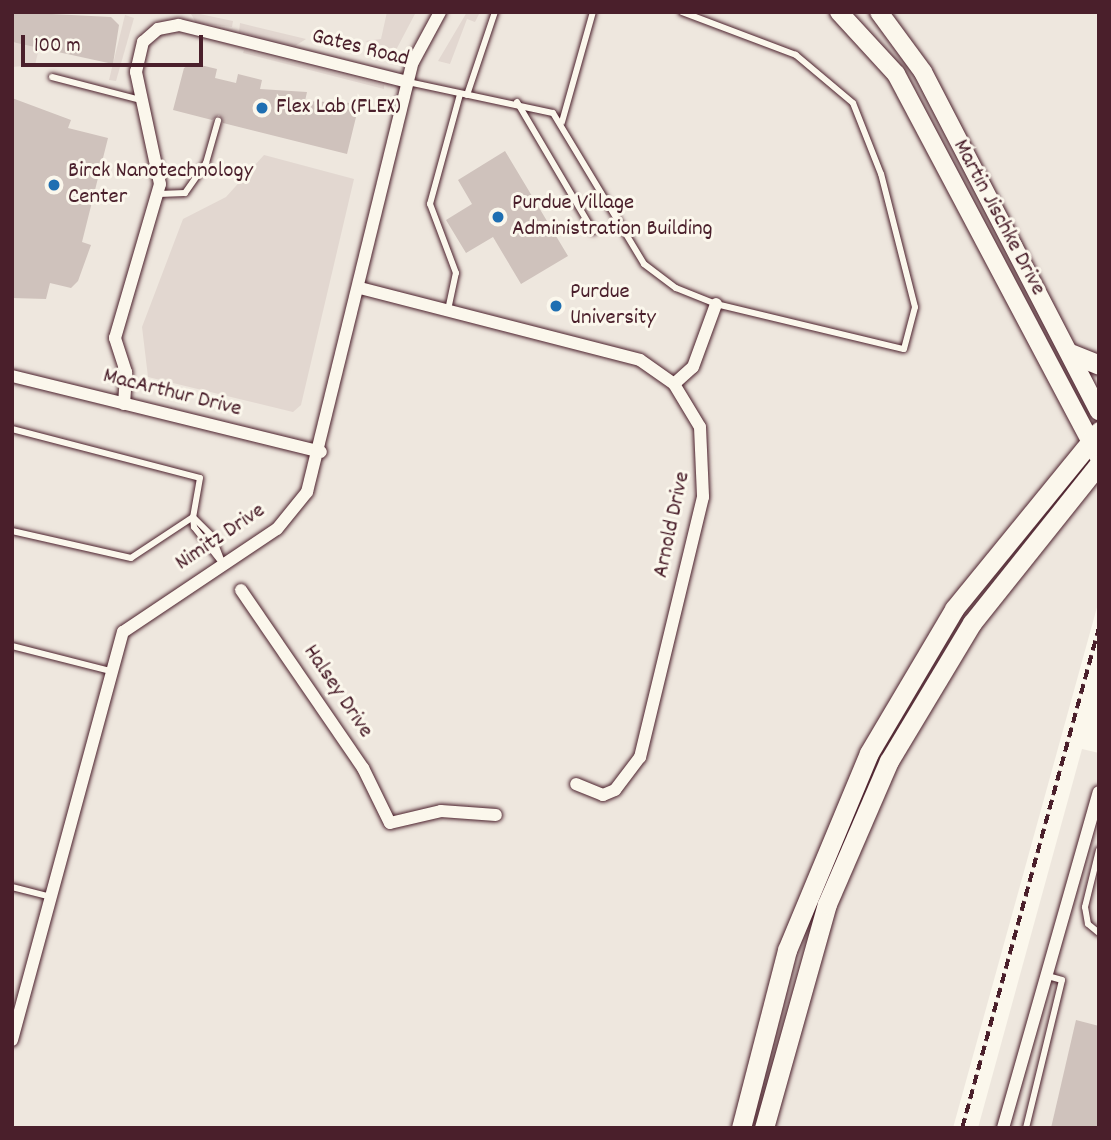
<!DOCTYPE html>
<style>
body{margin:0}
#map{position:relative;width:1111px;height:1140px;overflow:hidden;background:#fbf7ec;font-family:Dekko,sans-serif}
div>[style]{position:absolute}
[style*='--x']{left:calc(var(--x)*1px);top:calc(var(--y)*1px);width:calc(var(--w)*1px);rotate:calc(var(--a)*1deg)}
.built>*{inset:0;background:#eee7de}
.green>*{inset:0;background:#e2d7d0}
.building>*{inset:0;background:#cfc2bc}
.roads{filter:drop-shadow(0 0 2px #4a1f2b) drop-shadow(0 0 2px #4a1f2b)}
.lane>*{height:6px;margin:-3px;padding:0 3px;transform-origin:3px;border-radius:3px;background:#fbf7ec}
.street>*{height:12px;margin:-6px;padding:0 6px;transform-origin:6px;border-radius:6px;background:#fbf7ec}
.secondary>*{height:18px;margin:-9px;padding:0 9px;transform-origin:9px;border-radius:9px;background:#fbf7ec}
.primary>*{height:19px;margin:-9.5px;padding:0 9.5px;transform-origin:9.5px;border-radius:9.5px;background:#fbf7ec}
.rail>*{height:3.5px;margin-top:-1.75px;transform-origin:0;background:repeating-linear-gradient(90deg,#4a1f2b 0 10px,transparent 0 15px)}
.dots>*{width:19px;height:19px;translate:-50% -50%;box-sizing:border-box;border:4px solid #fbf7ec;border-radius:50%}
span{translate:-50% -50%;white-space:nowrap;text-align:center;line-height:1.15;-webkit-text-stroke:6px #fbf7ec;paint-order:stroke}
.street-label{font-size:23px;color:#4a1f2b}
.poi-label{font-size:23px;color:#4a1f2b}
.left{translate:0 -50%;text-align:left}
.frame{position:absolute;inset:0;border:14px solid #4a1f2b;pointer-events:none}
.scale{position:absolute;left:21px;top:35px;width:182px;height:32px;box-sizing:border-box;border:4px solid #4a1f2b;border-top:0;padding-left:9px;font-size:21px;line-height:24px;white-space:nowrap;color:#4a1f2b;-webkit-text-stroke:5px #fbf7ec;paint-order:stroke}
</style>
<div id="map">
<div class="built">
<div style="clip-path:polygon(12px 12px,1099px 12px,1099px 600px,953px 1128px,12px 1128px)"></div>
<div style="clip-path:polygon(1082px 749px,1099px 753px,1099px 1128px,978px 1128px)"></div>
</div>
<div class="green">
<div style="clip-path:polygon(190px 12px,233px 21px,232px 27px,196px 23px)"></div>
<div style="clip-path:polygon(387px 12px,416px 12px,396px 50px,365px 41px,381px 39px)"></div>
<div style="clip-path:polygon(467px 12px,480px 12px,475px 22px,467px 19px,450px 64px,438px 61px)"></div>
<div style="clip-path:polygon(125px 15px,134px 18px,116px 81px,109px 80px)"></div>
<div style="clip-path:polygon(240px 23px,306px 39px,295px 46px,239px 32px)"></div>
<div style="clip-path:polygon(12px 43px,40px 44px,35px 65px,12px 67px)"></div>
<div style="clip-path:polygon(244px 50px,384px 85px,384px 89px,243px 53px)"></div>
<div style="clip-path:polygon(264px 155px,354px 179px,301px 405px,293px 412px,148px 377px,142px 327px,183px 219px,226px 197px)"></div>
</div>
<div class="building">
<div style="clip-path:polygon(12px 12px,111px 17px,119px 25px,113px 64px,12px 42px)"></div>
<div style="clip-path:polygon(192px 63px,217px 69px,215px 78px,236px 83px,238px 74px,262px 80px,260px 89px,307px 92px,305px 101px,352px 103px,350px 112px,357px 113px,347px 154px,223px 123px,219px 115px,212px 120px,173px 110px,184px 68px)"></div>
<div style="clip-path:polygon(12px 98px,71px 120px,68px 128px,108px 138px,82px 242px,91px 245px,78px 281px,71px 288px,50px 283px,46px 299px,12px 298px)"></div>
<div style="clip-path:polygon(505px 151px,568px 256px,521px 284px,493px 237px,466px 253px,446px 220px,472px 204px,458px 180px)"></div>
<div style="clip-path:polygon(1076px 1020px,1099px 1026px,1099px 1128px,1051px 1128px)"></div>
</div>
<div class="roads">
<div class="lane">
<div style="--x:52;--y:77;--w:92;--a:14.5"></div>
<div style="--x:408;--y:82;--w:148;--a:12.1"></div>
<div style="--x:553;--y:113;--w:176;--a:58.9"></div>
<div style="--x:644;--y:264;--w:40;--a:37"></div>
<div style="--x:676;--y:288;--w:43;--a:21.8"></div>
<div style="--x:716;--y:304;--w:193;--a:13.5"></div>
<div style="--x:904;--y:349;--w:43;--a:-75.3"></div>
<div style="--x:915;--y:307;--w:137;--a:-104.3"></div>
<div style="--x:881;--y:174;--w:76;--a:-111.5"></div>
<div style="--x:853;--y:103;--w:75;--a:-139.9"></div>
<div style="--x:796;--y:55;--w:122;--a:-159.3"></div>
<div style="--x:467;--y:95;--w:88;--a:-71.4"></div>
<div style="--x:517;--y:102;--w:150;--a:59.5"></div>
<div style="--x:562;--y:122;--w:114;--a:-74.3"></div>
<div style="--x:159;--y:194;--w:26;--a:-2"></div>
<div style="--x:185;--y:193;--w:37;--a:-55"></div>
<div style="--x:206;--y:163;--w:44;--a:-74.1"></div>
<div style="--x:448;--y:310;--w:38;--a:-78"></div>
<div style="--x:456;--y:273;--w:74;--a:-110.6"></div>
<div style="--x:430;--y:204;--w:114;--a:-74.7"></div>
<div style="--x:12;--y:429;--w:194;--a:14.6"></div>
<div style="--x:200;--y:478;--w:40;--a:100"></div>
<div style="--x:193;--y:517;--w:74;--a:146.5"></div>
<div style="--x:131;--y:558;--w:122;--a:-167.2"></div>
<div style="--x:193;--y:517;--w:27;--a:45"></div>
<div style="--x:212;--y:536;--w:30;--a:69"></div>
<div style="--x:223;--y:564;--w:47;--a:-128.1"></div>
<div style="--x:194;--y:527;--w:10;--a:-96"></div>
<div style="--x:12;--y:646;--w:101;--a:14.3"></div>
<div style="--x:1099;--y:850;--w:59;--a:103.8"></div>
<div style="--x:1085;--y:907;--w:17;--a:80"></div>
<div style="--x:1088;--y:924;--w:14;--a:39"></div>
<div style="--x:12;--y:887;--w:40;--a:14.4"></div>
<div style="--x:1026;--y:1128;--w:152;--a:-76.3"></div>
<div style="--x:1062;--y:980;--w:18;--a:-164"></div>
</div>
<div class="street">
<div style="--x:360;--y:288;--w:289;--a:14.4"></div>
<div style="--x:640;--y:360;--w:42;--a:35.2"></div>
<div style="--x:674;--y:384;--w:50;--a:58.8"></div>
<div style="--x:700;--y:427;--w:70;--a:87.5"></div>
<div style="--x:703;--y:497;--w:268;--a:103.6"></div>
<div style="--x:640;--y:757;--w:41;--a:127.1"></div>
<div style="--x:615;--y:790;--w:13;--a:157"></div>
<div style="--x:603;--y:795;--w:29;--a:-158"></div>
<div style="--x:12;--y:376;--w:318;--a:13.8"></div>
<div style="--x:674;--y:384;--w:25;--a:-42"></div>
<div style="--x:693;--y:367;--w:67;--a:-69.9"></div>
<div style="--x:124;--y:404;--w:32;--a:-86"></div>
<div style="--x:126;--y:372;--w:36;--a:-108"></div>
<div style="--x:115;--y:338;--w:160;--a:-73.7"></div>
<div style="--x:160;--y:184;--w:115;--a:-102.1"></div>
<div style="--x:136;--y:72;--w:31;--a:-77"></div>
<div style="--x:143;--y:42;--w:20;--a:-41"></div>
<div style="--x:158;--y:29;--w:21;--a:-11"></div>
<div style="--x:179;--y:25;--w:236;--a:14"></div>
<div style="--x:241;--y:590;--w:216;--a:55.6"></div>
<div style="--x:363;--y:768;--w:61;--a:63.9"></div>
<div style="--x:390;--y:823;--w:52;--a:-13.2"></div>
<div style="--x:441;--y:811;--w:55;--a:4.2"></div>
<div style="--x:12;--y:1040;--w:423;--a:-74.8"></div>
<div style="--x:123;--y:632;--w:185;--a:-33.8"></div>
<div style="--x:277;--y:529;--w:48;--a:-51"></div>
<div style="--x:307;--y:492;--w:443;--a:-76.2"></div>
<div style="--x:413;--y:62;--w:57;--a:-61.6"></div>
<div style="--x:1003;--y:1128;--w:349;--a:-74.1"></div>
</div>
<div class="secondary">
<div style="--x:839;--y:12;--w:84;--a:47.4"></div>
<div style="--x:896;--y:74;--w:433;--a:62.1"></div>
<div style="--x:879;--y:12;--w:74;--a:53.7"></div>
<div style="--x:923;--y:72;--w:382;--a:62.6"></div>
</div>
<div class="primary">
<div style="--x:1070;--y:353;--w:31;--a:22"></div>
<div style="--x:741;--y:1128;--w:184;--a:-75.5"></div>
<div style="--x:787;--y:950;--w:213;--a:-67.4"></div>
<div style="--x:869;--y:753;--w:167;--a:-59.4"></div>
<div style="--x:954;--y:609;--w:230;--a:-50.8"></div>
<div style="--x:764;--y:1128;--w:233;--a:-74.3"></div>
<div style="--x:827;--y:904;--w:156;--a:-66.6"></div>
<div style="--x:889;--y:761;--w:161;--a:-59"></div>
<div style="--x:972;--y:623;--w:203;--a:-51.4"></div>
</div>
</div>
<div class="rail">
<div style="--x:962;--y:1128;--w:519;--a:-74.71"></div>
</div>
<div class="dots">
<div style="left:262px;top:108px;background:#1f6fb2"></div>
<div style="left:54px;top:185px;background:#1f6fb2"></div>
<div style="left:498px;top:217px;background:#1f6fb2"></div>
<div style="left:556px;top:306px;background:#1f6fb2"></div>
</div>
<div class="street-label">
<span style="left:360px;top:49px;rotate:14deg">Gates Road</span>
<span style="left:998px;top:218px;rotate:62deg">Martin Jischke Drive</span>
<span style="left:172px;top:394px;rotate:14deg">MacArthur Drive</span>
<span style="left:673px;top:525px;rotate:-78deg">Arnold Drive</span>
<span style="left:221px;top:538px;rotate:-34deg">Nimitz Drive</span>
<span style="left:337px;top:692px;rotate:56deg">Halsey Drive</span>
</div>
<div class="poi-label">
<span class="left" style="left:276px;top:108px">Flex Lab (FLEX)</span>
<span class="left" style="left:68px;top:185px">Birck Nanotechnology<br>Center</span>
<span class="left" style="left:512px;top:217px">Purdue Village<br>Administration Building</span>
<span class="left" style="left:570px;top:306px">Purdue<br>University</span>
</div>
<div class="frame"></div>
<div class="scale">100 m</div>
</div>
